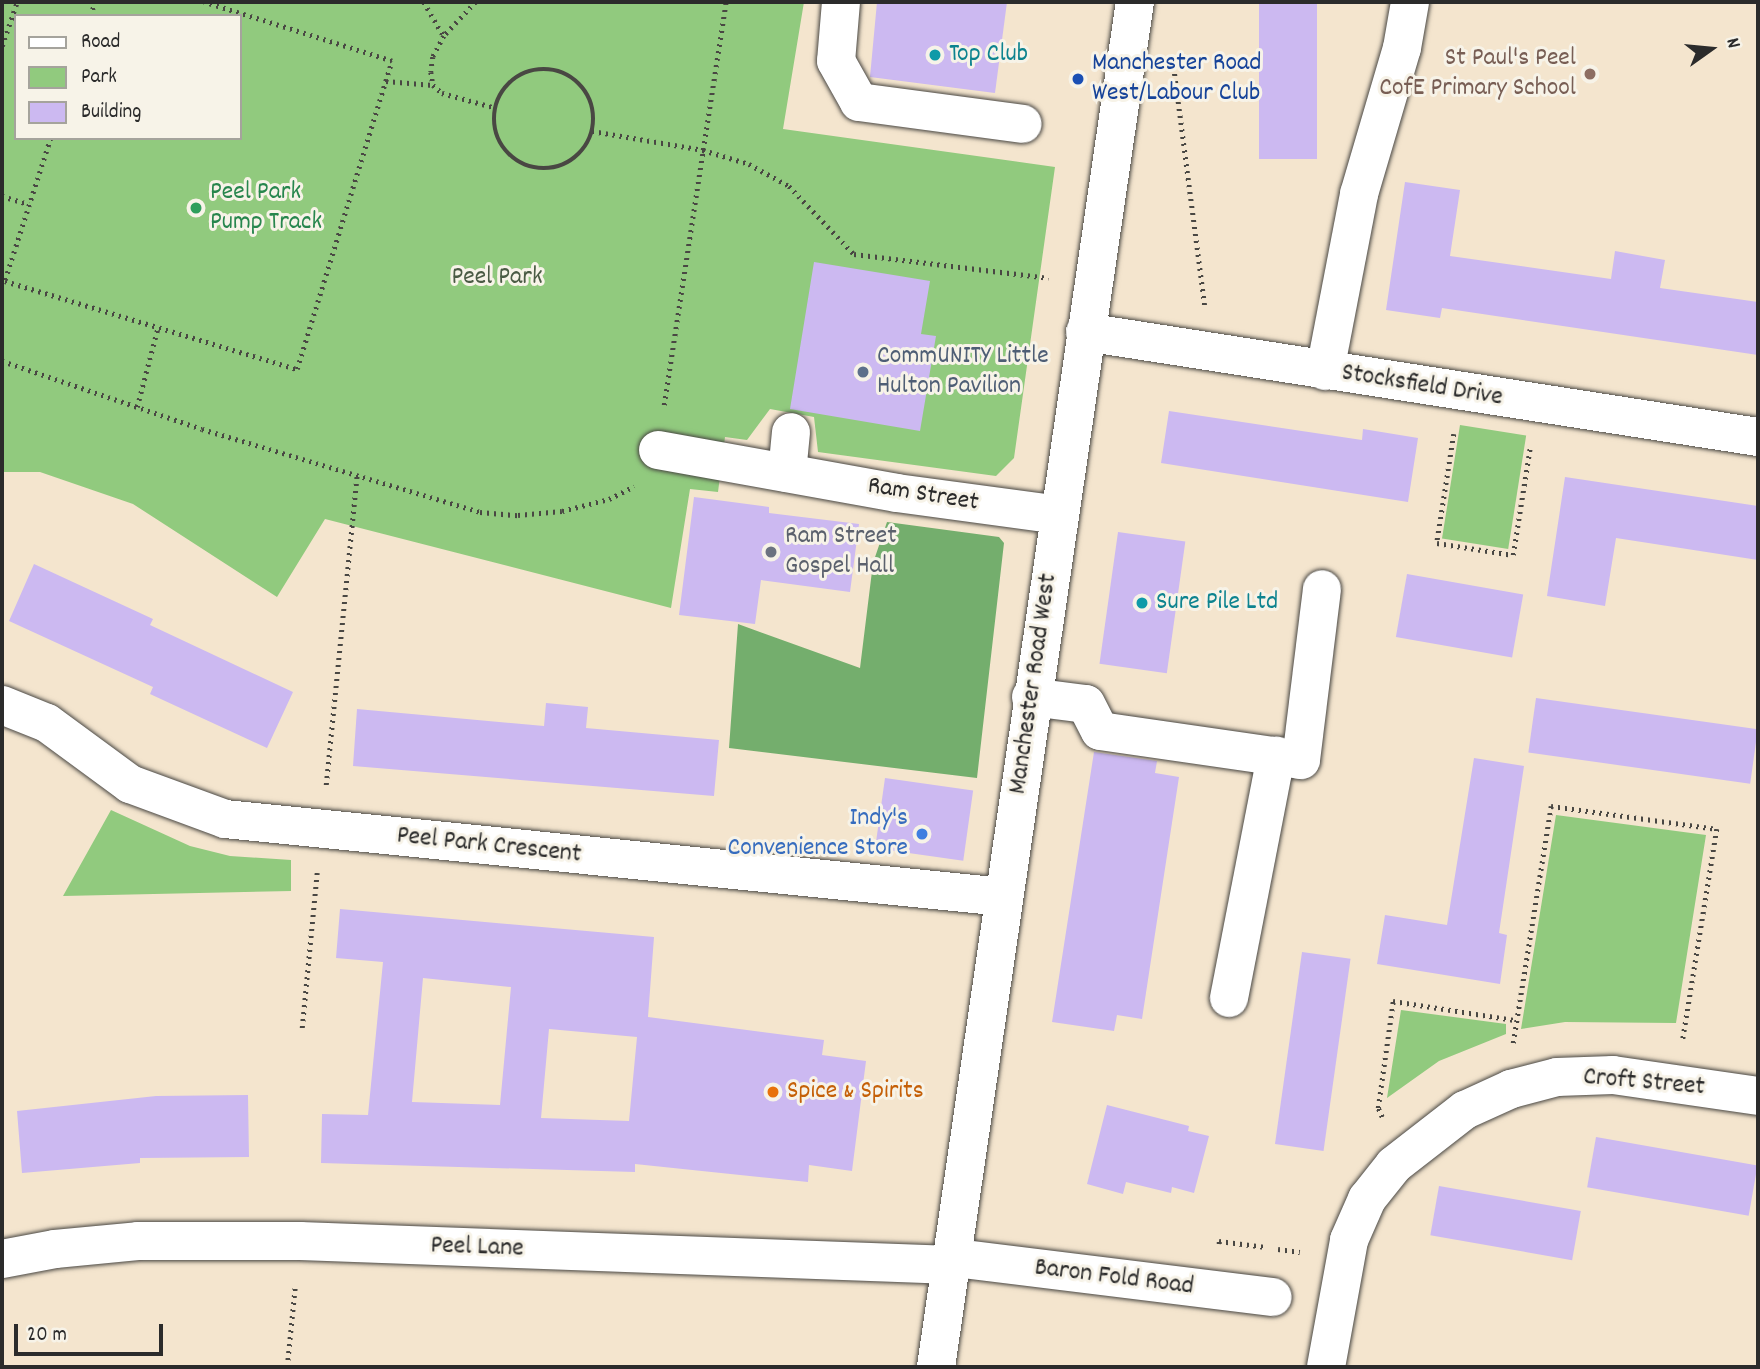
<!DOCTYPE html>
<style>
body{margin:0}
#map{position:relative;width:1760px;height:1369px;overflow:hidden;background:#f4e5ce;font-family:Dekko,sans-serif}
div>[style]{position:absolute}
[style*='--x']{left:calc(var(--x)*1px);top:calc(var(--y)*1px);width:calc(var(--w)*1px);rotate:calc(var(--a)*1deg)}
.green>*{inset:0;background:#91ca7e;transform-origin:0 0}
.forest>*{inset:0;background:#74ae6d}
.building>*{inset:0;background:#ccb9f1;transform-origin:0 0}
.path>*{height:4.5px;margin-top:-2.25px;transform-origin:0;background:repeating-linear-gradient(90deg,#494743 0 2px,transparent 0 7px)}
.path>.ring{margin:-2.25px;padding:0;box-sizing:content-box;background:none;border:4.5px solid #494743;border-radius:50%}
.roads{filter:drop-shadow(0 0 2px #494743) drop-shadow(0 0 2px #494743)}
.minor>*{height:38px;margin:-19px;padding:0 19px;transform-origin:19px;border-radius:19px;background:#fff}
.major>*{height:38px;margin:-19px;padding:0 19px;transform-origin:19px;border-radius:19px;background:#fff}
.dots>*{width:19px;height:19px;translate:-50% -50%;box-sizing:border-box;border:4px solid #f7f3e8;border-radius:50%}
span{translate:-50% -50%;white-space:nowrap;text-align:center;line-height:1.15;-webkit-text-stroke:6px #f7f3e8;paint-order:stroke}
.culture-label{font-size:26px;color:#0d838f}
.left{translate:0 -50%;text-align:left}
.education-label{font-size:26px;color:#785e54}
.right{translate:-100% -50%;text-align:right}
.transit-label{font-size:26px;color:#164399}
.leisure-label{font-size:26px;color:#27864d}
.park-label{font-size:26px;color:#4a5b44}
.service-label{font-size:26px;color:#4e5e75}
.street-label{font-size:26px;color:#2b2b2b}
.worship-label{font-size:26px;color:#5b616d}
.shop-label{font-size:26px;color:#366cbe}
.food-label{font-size:26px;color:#c56008}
.frame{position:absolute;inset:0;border:4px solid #2b2b2b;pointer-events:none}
.legend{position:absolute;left:14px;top:14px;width:228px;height:126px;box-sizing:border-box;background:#f7f3e8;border:2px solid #a5a39c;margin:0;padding:9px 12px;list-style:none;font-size:21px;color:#2b2b2b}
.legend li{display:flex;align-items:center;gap:14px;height:35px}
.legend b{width:35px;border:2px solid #a5a39c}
.north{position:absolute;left:1676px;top:14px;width:70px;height:70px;-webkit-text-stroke:5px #f7f3e8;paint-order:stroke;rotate:75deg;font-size:19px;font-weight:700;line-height:28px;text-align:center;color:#2b2b2b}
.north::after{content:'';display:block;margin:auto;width:24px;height:32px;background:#2b2b2b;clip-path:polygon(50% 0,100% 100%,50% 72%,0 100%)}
.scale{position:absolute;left:14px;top:1324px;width:149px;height:32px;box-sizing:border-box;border:4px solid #2b2b2b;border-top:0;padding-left:9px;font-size:21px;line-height:24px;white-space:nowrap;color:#2b2b2b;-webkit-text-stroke:5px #f7f3e8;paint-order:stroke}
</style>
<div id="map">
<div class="green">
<div style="clip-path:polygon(evenodd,2px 2px,804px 2px,783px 129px,1055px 167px,1014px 458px,996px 476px,818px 452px,814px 417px,770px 409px,747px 440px,725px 437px,718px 492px,690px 489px,671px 608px,325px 519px,277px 597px,133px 504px,40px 472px,2px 472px,2px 2px,16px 16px,240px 16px,240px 138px,16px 138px,16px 16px)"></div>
<div style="left:1460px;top:425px;width:67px;height:115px;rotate:9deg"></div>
<div style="clip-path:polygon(111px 810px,190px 846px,230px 856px,291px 860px,291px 891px,63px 896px)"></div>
<div style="clip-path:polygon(1556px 815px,1706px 835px,1676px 1023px,1565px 1022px,1521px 1029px)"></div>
<div style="clip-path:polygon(1401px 1010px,1506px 1024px,1506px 1034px,1439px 1061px,1387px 1098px)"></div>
</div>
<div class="forest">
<div style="clip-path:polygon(887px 522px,999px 537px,1004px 543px,977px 778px,729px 748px,738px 624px,860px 668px,873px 563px)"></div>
</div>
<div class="building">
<div style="clip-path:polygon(877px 2px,1007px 2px,995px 93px,870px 77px)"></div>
<div style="left:1259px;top:2px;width:58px;height:157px"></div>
<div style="clip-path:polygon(1405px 182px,1460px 190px,1450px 256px,1611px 279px,1615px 251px,1665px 260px,1660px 288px,1758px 302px,1758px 355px,1442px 308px,1440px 318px,1386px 310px)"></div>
<div style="clip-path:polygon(814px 262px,930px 281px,921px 334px,936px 336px,920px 431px,790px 409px)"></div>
<div style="clip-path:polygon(1169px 411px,1362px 440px,1363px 429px,1418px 438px,1408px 502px,1161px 463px)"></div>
<div style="clip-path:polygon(1565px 477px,1758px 506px,1758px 560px,1616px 538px,1605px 606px,1547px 596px)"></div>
<div style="clip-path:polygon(694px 497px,769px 507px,769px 513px,859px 524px,850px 592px,761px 580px,755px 624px,679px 615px)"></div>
<div style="left:1118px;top:532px;width:68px;height:133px;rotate:8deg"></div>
<div style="clip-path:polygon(34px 564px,153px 619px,150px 625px,293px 692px,267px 748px,150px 694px,153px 687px,9px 621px)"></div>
<div style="left:1407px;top:574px;width:118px;height:64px;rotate:10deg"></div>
<div style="left:1536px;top:698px;width:224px;height:55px;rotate:8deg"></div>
<div style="clip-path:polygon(546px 703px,588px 707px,586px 728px,719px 740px,714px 796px,353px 766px,357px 709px,544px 726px)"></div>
<div style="clip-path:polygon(1094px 752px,1157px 761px,1155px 773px,1179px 777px,1142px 1019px,1117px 1015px,1114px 1031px,1052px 1022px)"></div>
<div style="clip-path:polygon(1474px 758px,1524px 766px,1499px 933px,1507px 935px,1500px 984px,1377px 964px,1385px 915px,1447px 925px)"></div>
<div style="left:885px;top:778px;width:89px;height:71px;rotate:8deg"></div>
<div style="clip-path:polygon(evenodd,340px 909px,654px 937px,648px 1017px,824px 1040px,822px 1055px,866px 1061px,852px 1171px,809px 1165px,808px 1182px,635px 1164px,635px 1172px,321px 1163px,322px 1114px,368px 1115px,383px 962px,336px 958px,340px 909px,423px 978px,511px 987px,500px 1105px,412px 1102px,423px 978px,340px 909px,549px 1029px,637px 1037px,629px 1121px,541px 1118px,549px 1029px)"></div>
<div style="left:1302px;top:952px;width:49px;height:194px;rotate:8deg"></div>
<div style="clip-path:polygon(248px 1095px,249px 1157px,140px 1158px,140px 1163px,22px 1173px,17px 1111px,156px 1096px)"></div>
<div style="clip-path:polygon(1107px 1105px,1189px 1126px,1188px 1131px,1209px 1136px,1194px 1193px,1172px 1187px,1171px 1193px,1126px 1182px,1123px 1194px,1087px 1184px)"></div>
<div style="left:1596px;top:1137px;width:164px;height:51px;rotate:10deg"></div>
<div style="left:1439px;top:1186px;width:144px;height:50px;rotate:10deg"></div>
</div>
<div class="path">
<div style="--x:424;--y:2;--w:39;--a:60"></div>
<div style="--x:476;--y:2;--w:47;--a:133.3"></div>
<div style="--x:444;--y:36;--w:24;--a:118"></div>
<div style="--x:433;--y:57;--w:15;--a:98"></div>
<div style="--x:431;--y:72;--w:13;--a:81"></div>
<div style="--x:433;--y:85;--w:12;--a:42"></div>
<div style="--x:442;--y:93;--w:56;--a:15.5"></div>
<div style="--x:90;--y:16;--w:15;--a:-70"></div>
<div style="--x:2;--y:46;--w:46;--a:-71.2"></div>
<div style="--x:1173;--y:60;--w:248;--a:82.6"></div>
<div class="ring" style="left:494px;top:69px;width:95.5px;height:95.5px"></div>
<div style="--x:386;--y:81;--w:47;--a:4.9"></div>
<div style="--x:592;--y:131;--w:113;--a:9.7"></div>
<div style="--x:703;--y:150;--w:150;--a:-81.2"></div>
<div style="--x:51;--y:138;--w:150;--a:107.8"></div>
<div style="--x:5;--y:281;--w:305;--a:16.8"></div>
<div style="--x:297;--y:369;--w:322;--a:-72.9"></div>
<div style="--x:392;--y:61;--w:197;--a:-162.6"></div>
<div style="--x:2;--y:196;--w:28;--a:17"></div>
<div style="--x:2;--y:361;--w:211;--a:18.8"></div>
<div style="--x:202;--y:429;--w:290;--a:16.6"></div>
<div style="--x:480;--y:512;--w:38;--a:5"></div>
<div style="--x:518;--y:515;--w:44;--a:-5.2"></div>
<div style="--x:562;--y:511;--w:49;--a:-14.3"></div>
<div style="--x:609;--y:499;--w:28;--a:-27"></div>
<div style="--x:664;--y:405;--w:258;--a:-81.3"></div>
<div style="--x:703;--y:150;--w:48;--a:16.9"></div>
<div style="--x:749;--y:164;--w:46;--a:28.8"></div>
<div style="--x:789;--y:186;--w:94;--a:46.3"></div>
<div style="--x:854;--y:254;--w:196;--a:7"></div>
<div style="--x:137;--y:407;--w:83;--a:-75.3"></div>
<div style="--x:1454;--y:434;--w:110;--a:98.9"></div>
<div style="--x:1437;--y:543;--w:77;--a:9"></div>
<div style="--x:1513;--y:555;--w:108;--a:-81"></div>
<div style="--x:326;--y:785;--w:312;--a:-84.3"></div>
<div style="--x:302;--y:1028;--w:156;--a:-84.5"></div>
<div style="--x:1513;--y:1043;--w:240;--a:-80.9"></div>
<div style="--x:1551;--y:806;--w:168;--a:7.9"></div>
<div style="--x:1717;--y:829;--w:214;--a:99.2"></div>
<div style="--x:1382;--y:1117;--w:10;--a:-114"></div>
<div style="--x:1378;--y:1108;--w:108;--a:-82"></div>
<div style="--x:1393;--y:1001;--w:123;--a:8.9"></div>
<div style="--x:1219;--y:1244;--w:3;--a:-90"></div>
<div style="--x:1219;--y:1241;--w:47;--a:7.3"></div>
<div style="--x:1278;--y:1249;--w:22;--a:8"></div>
<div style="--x:287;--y:1367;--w:80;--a:-84.3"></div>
</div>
<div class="roads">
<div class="minor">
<div style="--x:841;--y:2;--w:59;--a:94.8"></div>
<div style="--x:836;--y:61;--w:47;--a:60.7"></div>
<div style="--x:859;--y:102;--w:165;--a:7.6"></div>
<div style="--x:1085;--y:332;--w:681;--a:8.87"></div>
<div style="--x:1325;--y:371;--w:180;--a:-79.1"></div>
<div style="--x:1359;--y:194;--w:152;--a:-73.6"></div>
<div style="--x:1402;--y:48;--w:47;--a:-80.1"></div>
<div style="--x:658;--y:450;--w:243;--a:10.2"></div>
<div style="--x:897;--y:493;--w:163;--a:7.7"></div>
<div style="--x:787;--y:473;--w:41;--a:-84.4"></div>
<div style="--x:1031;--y:697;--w:55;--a:7.3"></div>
<div style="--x:1086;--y:704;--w:30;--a:63"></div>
<div style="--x:1100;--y:731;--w:203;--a:8.2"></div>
<div style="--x:1301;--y:760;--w:172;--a:-83"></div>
<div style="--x:2;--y:705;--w:48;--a:21.8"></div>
<div style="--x:47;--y:723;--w:103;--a:36.3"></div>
<div style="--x:130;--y:784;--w:101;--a:20.2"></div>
<div style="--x:225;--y:819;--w:783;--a:5.72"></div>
<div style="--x:1229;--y:998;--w:247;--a:-79"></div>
<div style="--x:955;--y:1258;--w:320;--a:7"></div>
<div style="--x:2;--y:1259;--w:54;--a:-10.7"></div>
<div style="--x:55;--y:1249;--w:83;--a:-5.5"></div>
<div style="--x:138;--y:1241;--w:162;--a:0"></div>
<div style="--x:300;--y:1241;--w:653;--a:2.1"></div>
<div style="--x:1326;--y:1367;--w:129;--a:-79.7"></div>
<div style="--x:1349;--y:1240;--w:45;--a:-66.3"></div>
<div style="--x:1367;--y:1199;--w:43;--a:-51.5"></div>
<div style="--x:1394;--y:1165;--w:90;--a:-37.8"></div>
<div style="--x:1465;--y:1110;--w:51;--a:-24.5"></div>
<div style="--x:1511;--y:1089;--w:48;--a:-14.6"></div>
<div style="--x:1557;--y:1077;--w:56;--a:-2"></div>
<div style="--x:1613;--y:1075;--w:147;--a:8.2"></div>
</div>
<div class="major">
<div style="--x:936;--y:1367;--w:1379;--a:-81.71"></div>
</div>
</div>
<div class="dots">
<div style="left:935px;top:55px;background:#0f9aa8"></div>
<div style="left:1590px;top:74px;background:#8d6e63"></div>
<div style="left:1078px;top:79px;background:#1a4fb4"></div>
<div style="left:196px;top:208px;background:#2e9e5b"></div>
<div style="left:863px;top:372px;background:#5c6f8a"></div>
<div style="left:771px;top:552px;background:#6b7280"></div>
<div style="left:1142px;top:603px;background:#0f9aa8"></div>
<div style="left:922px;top:834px;background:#3f7fe0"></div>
<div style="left:773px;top:1092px;background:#e8710a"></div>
</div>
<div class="culture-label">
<span class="left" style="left:949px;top:55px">Top Club</span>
<span class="left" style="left:1156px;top:603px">Sure Pile Ltd</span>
</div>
<div class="education-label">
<span class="right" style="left:1576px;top:74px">St Paul's Peel<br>CofE Primary School</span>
</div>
<div class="transit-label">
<span class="left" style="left:1092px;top:79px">Manchester Road<br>West/Labour Club</span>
</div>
<div class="leisure-label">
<span class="left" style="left:210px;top:208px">Peel Park<br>Pump Track</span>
</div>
<div class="park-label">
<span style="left:497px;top:278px">Peel Park</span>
</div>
<div class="service-label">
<span class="left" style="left:877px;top:372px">CommUNITY Little<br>Hulton Pavilion</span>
</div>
<div class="street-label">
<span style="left:1422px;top:386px;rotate:9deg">Stocksfield Drive</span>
<span style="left:923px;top:495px;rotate:9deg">Ram Street</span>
<span style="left:1034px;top:684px;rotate:-82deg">Manchester Road West</span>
<span style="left:489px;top:846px;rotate:6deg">Peel Park Crescent</span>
<span style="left:1644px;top:1083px;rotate:5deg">Croft Street</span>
<span style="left:477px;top:1248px;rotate:2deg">Peel Lane</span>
<span style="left:1114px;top:1278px;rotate:7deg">Baron Fold Road</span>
</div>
<div class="worship-label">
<span class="left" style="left:785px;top:552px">Ram Street<br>Gospel Hall</span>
</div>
<div class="shop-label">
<span class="right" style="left:908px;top:834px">Indy's<br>Convenience Store</span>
</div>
<div class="food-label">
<span class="left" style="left:787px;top:1092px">Spice &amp; Spirits</span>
</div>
<div class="frame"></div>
<ul class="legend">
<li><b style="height:9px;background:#fff"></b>Road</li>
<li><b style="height:19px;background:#91ca7e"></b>Park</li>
<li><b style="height:19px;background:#ccb9f1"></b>Building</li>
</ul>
<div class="north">N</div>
<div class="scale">20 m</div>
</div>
